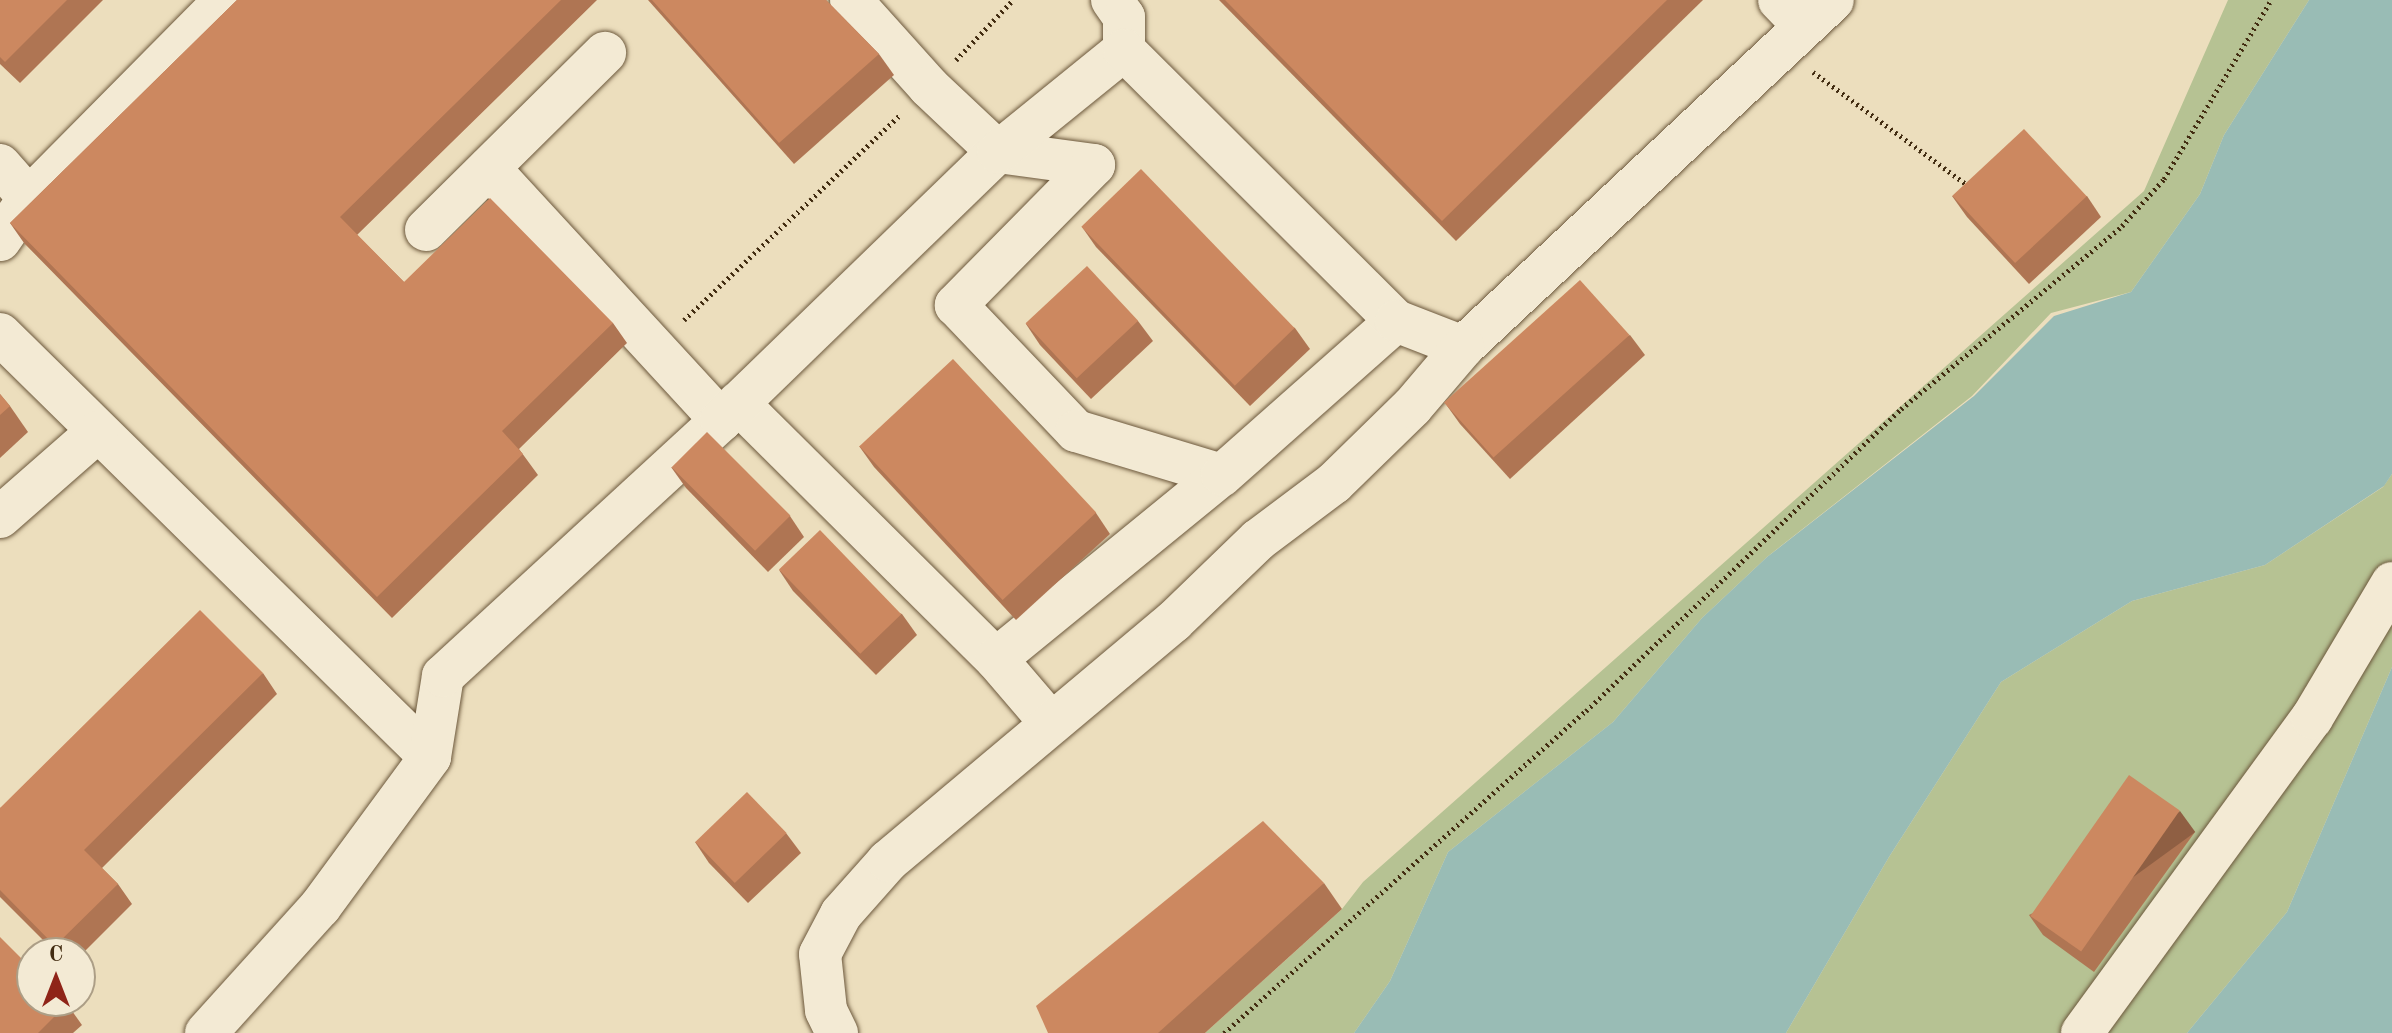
<!DOCTYPE html>
<meta charset="utf-8">
<style>
body{margin:0}
#map{position:relative;width:2392px;height:1033px;overflow:hidden;background:#ecdebd;font-family:"Old Standard TT",serif}
div>[style]{position:absolute}
[style*='--x']{left:calc(var(--x)*1px);top:calc(var(--y)*1px);width:calc(var(--w)*1px);rotate:calc(var(--a)*1deg)}
.green>*{inset:0;background:#b6c293}
.water>*{inset:0;background:#99bcb5}
.path>*{height:5px;margin-top:-2.5px;transform-origin:0;background:repeating-linear-gradient(90deg,#422c11 0 2px,transparent 0 6px)}
.roads{filter:drop-shadow(0 0 2px #6c583c) drop-shadow(0 0 2px #6c583c)}
.minor>*{height:42px;margin:-21px;padding:0 21px;transform-origin:21px;border-radius:21px;background:#f3ead4}
.wall>*{inset:0;background:#af7553}
.shaded-wall>*{inset:0;background:#8f5f43;transform-origin:0 0}
.building>*{inset:0;background:#cc8860;transform-origin:0 0}
span{translate:-50% -50%;white-space:nowrap;text-align:center;line-height:1.15;-webkit-text-stroke:8px #f3ead4;paint-order:stroke}
.north{position:absolute;left:16px;top:937px;width:80px;height:80px;box-sizing:border-box;background:#f3ead4;border:2px solid #ac9e86;border-radius:50%;rotate:0deg;font-size:22px;font-weight:700;line-height:32px;text-align:center;color:#422c11}
.north::after{content:'';display:block;margin:auto;width:28px;height:36px;background:#8f2418;clip-path:polygon(50% 0,100% 100%,50% 72%,0 100%)}
</style>
<div id="map">
<div class="green">
<div style="clip-path:polygon(2228px 0,2309px 0,2224px 135px,2200px 194px,2131px 292px,2051px 313px,1972px 396px,1767px 557px,1702px 618px,1613px 722px,1448px 852px,1390px 981px,1354px 1033px,1205px 1033px,1342px 909px,1363px 882px,2144px 191px)"></div>
<div style="clip-path:polygon(2392px 474px,2392px 667px,2287px 912px,2187px 1033px,1786px 1033px,1889px 857px,2001px 682px,2132px 601px,2265px 565px,2383px 487px)"></div>
</div>
<div class="water">
<div style="clip-path:polygon(2309px 0,2392px 0,2392px 474px,2384px 486px,2265px 565px,2132px 601px,2001px 682px,1889px 857px,1786px 1033px,1354px 1033px,1390px 981px,1448px 852px,1613px 722px,1702px 618px,1767px 557px,1974px 396px,2054px 316px,2131px 292px,2200px 194px,2224px 135px)"></div>
<div style="clip-path:polygon(2392px 667px,2392px 1033px,2187px 1033px,2287px 912px)"></div>
</div>
<div class="path">
<div style="--x:956;--y:60;--w:83;--a:-46.5"></div>
<div style="--x:1813;--y:72;--w:195;--a:36.2"></div>
<div style="--x:684;--y:320;--w:298;--a:-43.5"></div>
<div style="--x:1224;--y:1033;--w:484;--a:-41.7"></div>
<div style="--x:1586;--y:711;--w:436;--a:-43.8"></div>
<div style="--x:1901;--y:409;--w:287;--a:-39.6"></div>
<div style="--x:2122;--y:226;--w:63;--a:-48.2"></div>
<div style="--x:2164;--y:179;--w:209;--a:-59.1"></div>
</div>
<div class="roads">
<div class="minor">
<div style="--x:851;--y:0;--w:117;--a:48.1"></div>
<div style="--x:929;--y:87;--w:95;--a:43.3"></div>
<div style="--x:998;--y:152;--w:97;--a:7.7"></div>
<div style="--x:1094;--y:165;--w:197;--a:134.6"></div>
<div style="--x:956;--y:305;--w:174;--a:46.4"></div>
<div style="--x:1076;--y:431;--w:152;--a:16.8"></div>
<div style="--x:1112;--y:0;--w:21;--a:55"></div>
<div style="--x:1124;--y:17;--w:33;--a:90"></div>
<div style="--x:1779;--y:0;--w:36;--a:46"></div>
<div style="--x:0;--y:165;--w:44;--a:48.7"></div>
<div style="--x:489;--y:168;--w:343;--a:47.4"></div>
<div style="--x:426;--y:230;--w:252;--a:-44.7"></div>
<div style="--x:0;--y:240;--w:51;--a:-55.4"></div>
<div style="--x:29;--y:198;--w:279;--a:-45.3"></div>
<div style="--x:0;--y:334;--w:603;--a:44.53"></div>
<div style="--x:738;--y:403;--w:363;--a:44.8"></div>
<div style="--x:996;--y:659;--w:83;--a:49.4"></div>
<div style="--x:0;--y:517;--w:129;--a:-41.2"></div>
<div style="--x:996;--y:659;--w:291;--a:-39.2"></div>
<div style="--x:1222;--y:475;--w:232;--a:-41.5"></div>
<div style="--x:206;--y:1033;--w:170;--a:-47.9"></div>
<div style="--x:320;--y:907;--w:186;--a:-53.7"></div>
<div style="--x:430;--y:757;--w:82;--a:-80.9"></div>
<div style="--x:443;--y:676;--w:378;--a:-42.6"></div>
<div style="--x:721;--y:420;--w:385;--a:-44.1"></div>
<div style="--x:998;--y:152;--w:162;--a:-39"></div>
<div style="--x:1124;--y:50;--w:384;--a:44.9"></div>
<div style="--x:1396;--y:321;--w:72;--a:21.2"></div>
<div style="--x:1463;--y:347;--w:507;--a:-43.16"></div>
<div style="--x:837;--y:1033;--w:25;--a:-116"></div>
<div style="--x:826;--y:1010;--w:56;--a:-96.1"></div>
<div style="--x:820;--y:954;--w:45;--a:-62.3"></div>
<div style="--x:841;--y:914;--w:71;--a:-48.4"></div>
<div style="--x:888;--y:861;--w:372;--a:-40"></div>
<div style="--x:1173;--y:622;--w:118;--a:-44"></div>
<div style="--x:1258;--y:540;--w:95;--a:-36.9"></div>
<div style="--x:1334;--y:483;--w:109;--a:-44.3"></div>
<div style="--x:1412;--y:407;--w:79;--a:-49.6"></div>
<div style="--x:2082;--y:1033;--w:390;--a:-53.9"></div>
<div style="--x:2312;--y:718;--w:157;--a:-59.3"></div>
</div>
</div>
<div class="wall">
<div style="clip-path:polygon(0 0,103px 0,20px 83px,0 64px)"></div>
<div style="clip-path:polygon(237px 0,597px 0,357px 235px,404px 282px,613px 323px,627px 343px,519px 449px,538px 475px,392px 618px,24px 243px,10px 223px)"></div>
<div style="clip-path:polygon(648px 0,826px 0,879px 54px,894px 75px,794px 164px)"></div>
<div style="clip-path:polygon(1219px 0,1703px 0,1456px 241px)"></div>
<div style="clip-path:polygon(1952px 196px,2087px 196px,2101px 217px,2029px 284px,1967px 217px)"></div>
<div style="clip-path:polygon(1082px 227px,1295px 328px,1310px 349px,1250px 406px,1096px 247px)"></div>
<div style="clip-path:polygon(1138px 321px,1153px 341px,1091px 399px,1040px 345px,1026px 324px)"></div>
<div style="clip-path:polygon(1630px 335px,1645px 355px,1510px 479px,1460px 424px,1445px 403px)"></div>
<div style="clip-path:polygon(0 394px,10px 406px,28px 432px,0 458px)"></div>
<div style="clip-path:polygon(859px 446px,1096px 513px,1110px 534px,1016px 620px,874px 467px)"></div>
<div style="clip-path:polygon(671px 467px,790px 516px,804px 537px,768px 572px,686px 488px)"></div>
<div style="clip-path:polygon(779px 570px,902px 614px,917px 635px,876px 675px,793px 591px)"></div>
<div style="clip-path:polygon(263px 673px,277px 694px,102px 868px,118px 884px,132px 904px,80px 956px,80px 953px,56px 953px,0 897px,0 808px)"></div>
<div style="clip-path:polygon(2195px 832px,2094px 972px,2043px 935px,2029px 915px)"></div>
<div style="clip-path:polygon(786px 833px,801px 853px,748px 903px,709px 863px,695px 842px)"></div>
<div style="clip-path:polygon(1324px 883px,1342px 909px,1205px 1033px,1048px 1033px)"></div>
<div style="clip-path:polygon(67px 1004px,82px 1025px,73px 1033px,0 1033px)"></div>
</div>
<div class="shaded-wall">
<div style="left:2180px;top:811px;width:26px;height:172px;rotate:54deg"></div>
</div>
<div class="building">
<div style="clip-path:polygon(0 0,67px 0,5px 62px,0 57px)"></div>
<div style="clip-path:polygon(237px 0,561px 0,340px 217px,404px 282px,490px 198px,613px 323px,502px 431px,523px 454px,377px 597px,10px 223px)"></div>
<div style="clip-path:polygon(652px 0,826px 0,879px 54px,779px 143px)"></div>
<div style="clip-path:polygon(1225px 0,1667px 0,1442px 221px)"></div>
<div style="left:2024px;top:129px;width:92px;height:98px;rotate:47deg"></div>
<div style="left:1141px;top:169px;width:221px;height:83px;rotate:46deg"></div>
<div style="left:1087px;top:266px;width:75px;height:84px;rotate:47deg"></div>
<div style="left:1580px;top:280px;width:74px;height:183px;rotate:48deg"></div>
<div style="left:953px;top:359px;width:210px;height:128px;rotate:47deg"></div>
<div style="clip-path:polygon(0 394px,10px 406px,0 415px)"></div>
<div style="left:707px;top:432px;width:118px;height:50px;rotate:45deg"></div>
<div style="left:820px;top:530px;width:117px;height:57px;rotate:46deg"></div>
<div style="clip-path:polygon(200px 610px,263px 673px,84px 850px,118px 884px,55px 946px,0 890px,0 808px)"></div>
<div style="left:2129px;top:775px;width:62px;height:172px;rotate:35deg"></div>
<div style="left:747px;top:792px;width:57px;height:72px;rotate:46deg"></div>
<div style="clip-path:polygon(1263px 821px,1324px 883px,1158px 1033px,1048px 1033px,1036px 1006px)"></div>
<div style="clip-path:polygon(0 937px,32px 969px,32px 1001px,64px 1001px,67px 1004px,38px 1033px,0 1033px)"></div>
</div>
<div class="north">С</div>
</div>
